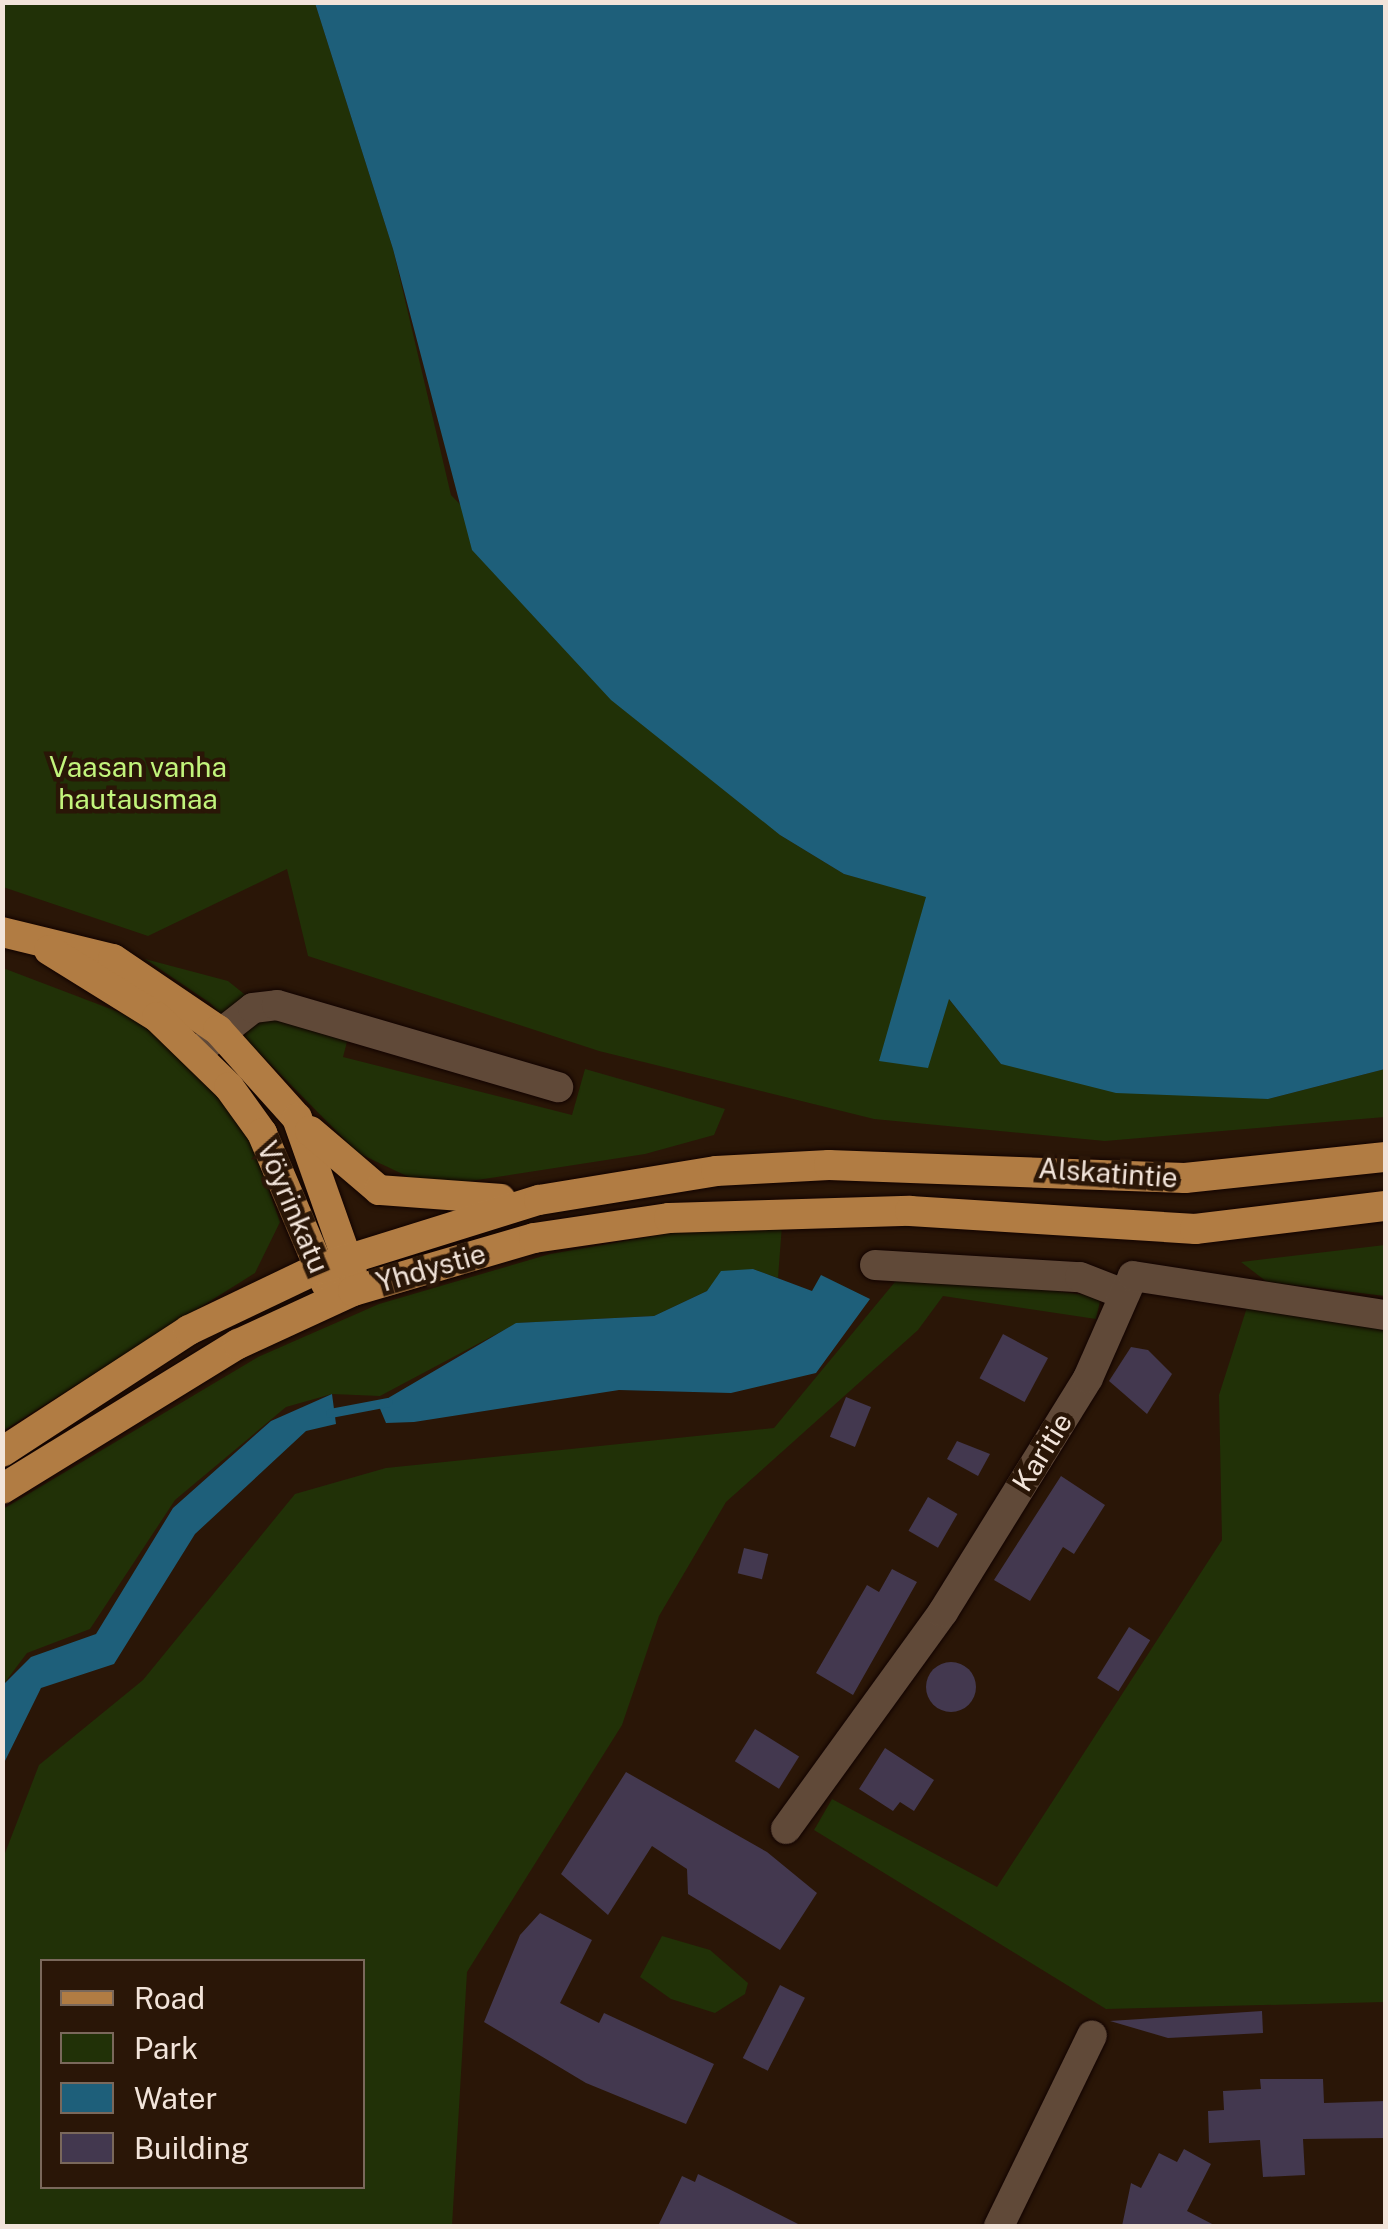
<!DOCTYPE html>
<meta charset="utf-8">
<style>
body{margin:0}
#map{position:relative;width:1388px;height:2229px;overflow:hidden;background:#2a1607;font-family:"Public Sans",sans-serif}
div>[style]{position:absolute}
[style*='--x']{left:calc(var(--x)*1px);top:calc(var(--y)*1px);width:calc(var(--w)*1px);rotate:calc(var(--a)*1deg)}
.green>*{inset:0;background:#213107}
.water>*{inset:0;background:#1e5f7a}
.stream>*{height:9px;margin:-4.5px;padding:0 4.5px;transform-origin:4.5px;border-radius:4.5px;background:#1e5f7a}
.building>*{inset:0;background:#43384f;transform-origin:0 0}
.round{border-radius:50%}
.roads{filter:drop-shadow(0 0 2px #110300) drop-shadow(0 0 2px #110300)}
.minor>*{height:30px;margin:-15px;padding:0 15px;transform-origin:15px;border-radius:15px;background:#604938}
.major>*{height:30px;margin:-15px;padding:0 15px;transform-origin:15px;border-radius:15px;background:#b17c43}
span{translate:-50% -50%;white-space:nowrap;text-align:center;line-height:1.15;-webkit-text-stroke:9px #2a1607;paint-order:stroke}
.park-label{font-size:28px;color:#c2f47c}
.street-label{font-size:28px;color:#f2e4da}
.frame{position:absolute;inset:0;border:5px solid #f2e4da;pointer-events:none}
.legend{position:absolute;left:40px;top:1959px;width:325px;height:230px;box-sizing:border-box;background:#2a1607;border:2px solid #7a685b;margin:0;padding:12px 18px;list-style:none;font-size:30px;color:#f2e4da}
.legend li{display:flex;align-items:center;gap:20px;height:50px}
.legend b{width:50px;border:2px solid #7a685b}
</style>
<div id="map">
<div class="green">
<div style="clip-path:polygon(3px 3px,315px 3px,393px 249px,451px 495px,780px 835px,844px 874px,927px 896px,948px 998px,1001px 1064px,1268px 1099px,1385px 1069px,1385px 1117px,1105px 1141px,874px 1119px,599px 1051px,308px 956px,287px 869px,148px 936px,3px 887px)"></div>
<div style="clip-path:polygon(145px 959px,228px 981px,278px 1021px,348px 1038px,343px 1057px,572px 1115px,585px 1069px,725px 1109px,714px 1135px,645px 1154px,451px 1184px,413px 1179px,358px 1153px,210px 1003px)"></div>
<div style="clip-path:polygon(3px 968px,137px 1019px,190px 1063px,248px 1132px,280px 1222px,255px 1273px,3px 1431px)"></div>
<div style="clip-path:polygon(782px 1225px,778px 1278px,753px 1269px,654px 1316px,517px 1323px,380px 1396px,332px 1394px,286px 1407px,175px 1500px,90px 1629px,27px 1653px,3px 1685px,3px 1509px,258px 1357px,379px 1304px,550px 1254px,699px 1228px)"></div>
<div style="clip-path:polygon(1385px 1245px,1385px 1296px,1267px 1282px,1241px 1262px)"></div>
<div style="clip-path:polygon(evenodd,904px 1271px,1101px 1297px,1096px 1319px,943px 1296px,918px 1330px,726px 1502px,659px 1616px,622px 1725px,467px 1972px,452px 2226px,3px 2226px,2px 1861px,39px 1765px,143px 1680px,295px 1494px,386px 1468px,774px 1428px,904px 1271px,42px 1962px,362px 1962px,362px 2186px,42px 2186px,42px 1962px)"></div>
<div style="clip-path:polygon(1249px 1301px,1385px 1328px,1385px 2002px,1106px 2009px,814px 1830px,832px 1799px,997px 1887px,1222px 1540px,1219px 1395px)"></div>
<div style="clip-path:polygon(662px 1936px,710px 1950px,748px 1983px,745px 1994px,715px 2013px,671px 1999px,640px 1977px)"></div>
</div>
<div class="water">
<div style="clip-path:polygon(315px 3px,1385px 3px,1385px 1069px,1268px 1099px,1116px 1093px,1001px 1064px,949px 999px,928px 1068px,879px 1061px,926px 897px,844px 874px,780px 835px,611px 700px,472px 550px,393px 249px)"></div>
<div style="clip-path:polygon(753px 1269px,812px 1291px,821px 1275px,870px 1299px,816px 1373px,731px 1393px,619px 1390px,414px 1422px,386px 1423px,378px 1404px,516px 1323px,654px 1316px,707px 1291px,721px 1271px)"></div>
<div style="clip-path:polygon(332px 1394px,336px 1424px,306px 1431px,195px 1534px,114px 1664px,41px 1688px,3px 1765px,4px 1684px,31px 1657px,96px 1634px,173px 1508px,271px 1421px)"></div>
</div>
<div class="stream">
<div style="--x:330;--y:1413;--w:59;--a:-10.7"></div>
</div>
<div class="building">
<div style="left:1003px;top:1334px;width:51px;height:50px;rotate:28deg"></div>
<div style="clip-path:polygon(1131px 1347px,1148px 1350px,1172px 1374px,1147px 1414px,1109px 1381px)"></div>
<div style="left:846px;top:1397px;width:27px;height:43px;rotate:22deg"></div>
<div style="clip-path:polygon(957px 1441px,990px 1454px,978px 1476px,947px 1459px)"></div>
<div style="clip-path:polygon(1061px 1476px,1105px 1505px,1074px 1554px,1063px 1547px,1030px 1601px,994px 1580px)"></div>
<div style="left:928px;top:1497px;width:34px;height:39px;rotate:30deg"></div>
<div style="left:744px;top:1548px;width:25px;height:26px;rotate:14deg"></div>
<div style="clip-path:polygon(892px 1569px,917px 1582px,853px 1695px,816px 1673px,867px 1585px,879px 1592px)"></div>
<div style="left:1129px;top:1627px;width:25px;height:60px;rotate:32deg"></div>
<div class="round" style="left:926px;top:1662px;width:50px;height:50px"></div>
<div style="left:755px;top:1729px;width:52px;height:38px;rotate:32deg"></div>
<div style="clip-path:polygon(885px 1748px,934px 1780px,914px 1811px,900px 1802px,893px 1811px,859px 1789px)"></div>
<div style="clip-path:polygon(626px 1772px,767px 1852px,817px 1893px,780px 1950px,688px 1894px,687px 1869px,652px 1846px,608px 1915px,561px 1874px)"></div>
<div style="clip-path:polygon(540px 1913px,592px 1940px,560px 2003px,599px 2023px,604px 2013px,714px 2064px,686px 2124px,586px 2083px,484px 2022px,520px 1935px)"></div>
<div style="left:780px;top:1985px;width:28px;height:82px;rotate:27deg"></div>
<div style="clip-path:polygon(1262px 2011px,1263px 2033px,1168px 2038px,1110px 2021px)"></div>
<div style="clip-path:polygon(1260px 2079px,1323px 2079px,1324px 2103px,1386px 2101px,1386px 2138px,1303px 2139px,1305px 2175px,1263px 2177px,1260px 2140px,1209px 2143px,1208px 2111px,1224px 2110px,1223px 2091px,1261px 2089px)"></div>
<div style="clip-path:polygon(1184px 2149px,1211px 2164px,1187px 2211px,1216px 2226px,1122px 2226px,1131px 2183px,1141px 2188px,1159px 2153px,1177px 2162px)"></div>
<div style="clip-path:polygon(698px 2174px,727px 2188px,802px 2226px,658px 2226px,682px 2176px,695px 2182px)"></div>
</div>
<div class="roads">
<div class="minor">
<div style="--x:197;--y:1052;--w:71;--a:-38.2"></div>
<div style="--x:253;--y:1008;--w:24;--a:-7"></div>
<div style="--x:277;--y:1005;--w:293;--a:16.3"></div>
<div style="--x:875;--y:1265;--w:205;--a:3.4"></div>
<div style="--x:1080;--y:1277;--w:44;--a:21.3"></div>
<div style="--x:786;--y:1829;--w:268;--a:-54.1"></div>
<div style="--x:943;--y:1612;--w:275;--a:-58.2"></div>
<div style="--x:1088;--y:1378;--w:111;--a:-66.2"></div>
<div style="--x:1133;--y:1276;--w:256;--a:8.8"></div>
<div style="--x:999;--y:2226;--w:212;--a:-64"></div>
</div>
<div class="major">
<div style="--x:2;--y:932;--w:114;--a:13.7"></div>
<div style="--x:113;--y:959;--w:127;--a:34.1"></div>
<div style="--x:218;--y:1030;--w:118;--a:48.1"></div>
<div style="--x:297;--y:1118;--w:164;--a:70.5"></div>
<div style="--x:49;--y:950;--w:127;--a:31.8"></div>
<div style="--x:157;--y:1017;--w:100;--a:44.2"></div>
<div style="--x:229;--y:1087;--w:57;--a:54.3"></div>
<div style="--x:262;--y:1133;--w:164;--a:67"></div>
<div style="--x:310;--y:1131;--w:91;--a:40.5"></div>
<div style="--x:379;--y:1190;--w:122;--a:4.2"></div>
<div style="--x:2;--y:1452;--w:223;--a:-33.1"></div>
<div style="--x:189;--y:1330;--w:142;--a:-25.5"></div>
<div style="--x:317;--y:1269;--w:232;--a:-17.3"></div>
<div style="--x:539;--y:1200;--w:179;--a:-9.3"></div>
<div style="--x:716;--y:1171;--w:113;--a:-3"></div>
<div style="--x:829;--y:1165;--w:356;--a:2.1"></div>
<div style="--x:1185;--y:1178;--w:202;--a:-6"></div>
<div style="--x:2;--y:1489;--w:277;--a:-31.6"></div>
<div style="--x:238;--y:1344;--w:127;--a:-24.7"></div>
<div style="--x:353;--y:1291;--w:189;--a:-16.3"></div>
<div style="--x:534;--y:1238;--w:136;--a:-8.4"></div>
<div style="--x:669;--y:1218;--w:241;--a:-1.7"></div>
<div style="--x:910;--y:1211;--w:286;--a:3.6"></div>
<div style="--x:1195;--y:1229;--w:192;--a:-6.9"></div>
</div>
</div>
<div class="park-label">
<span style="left:138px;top:783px">Vaasan vanha<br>hautausmaa</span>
</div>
<div class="street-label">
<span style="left:1108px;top:1173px;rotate:4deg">Alskatintie</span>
<span style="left:293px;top:1207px;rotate:67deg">Vöyrinkatu</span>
<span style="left:431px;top:1268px;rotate:-16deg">Yhdystie</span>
<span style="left:1042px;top:1452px;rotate:-58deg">Karitie</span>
</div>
<div class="frame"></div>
<ul class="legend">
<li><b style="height:12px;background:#b17c43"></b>Road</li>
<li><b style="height:28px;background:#213107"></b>Park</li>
<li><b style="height:28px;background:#1e5f7a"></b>Water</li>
<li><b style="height:28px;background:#43384f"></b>Building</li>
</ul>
</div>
